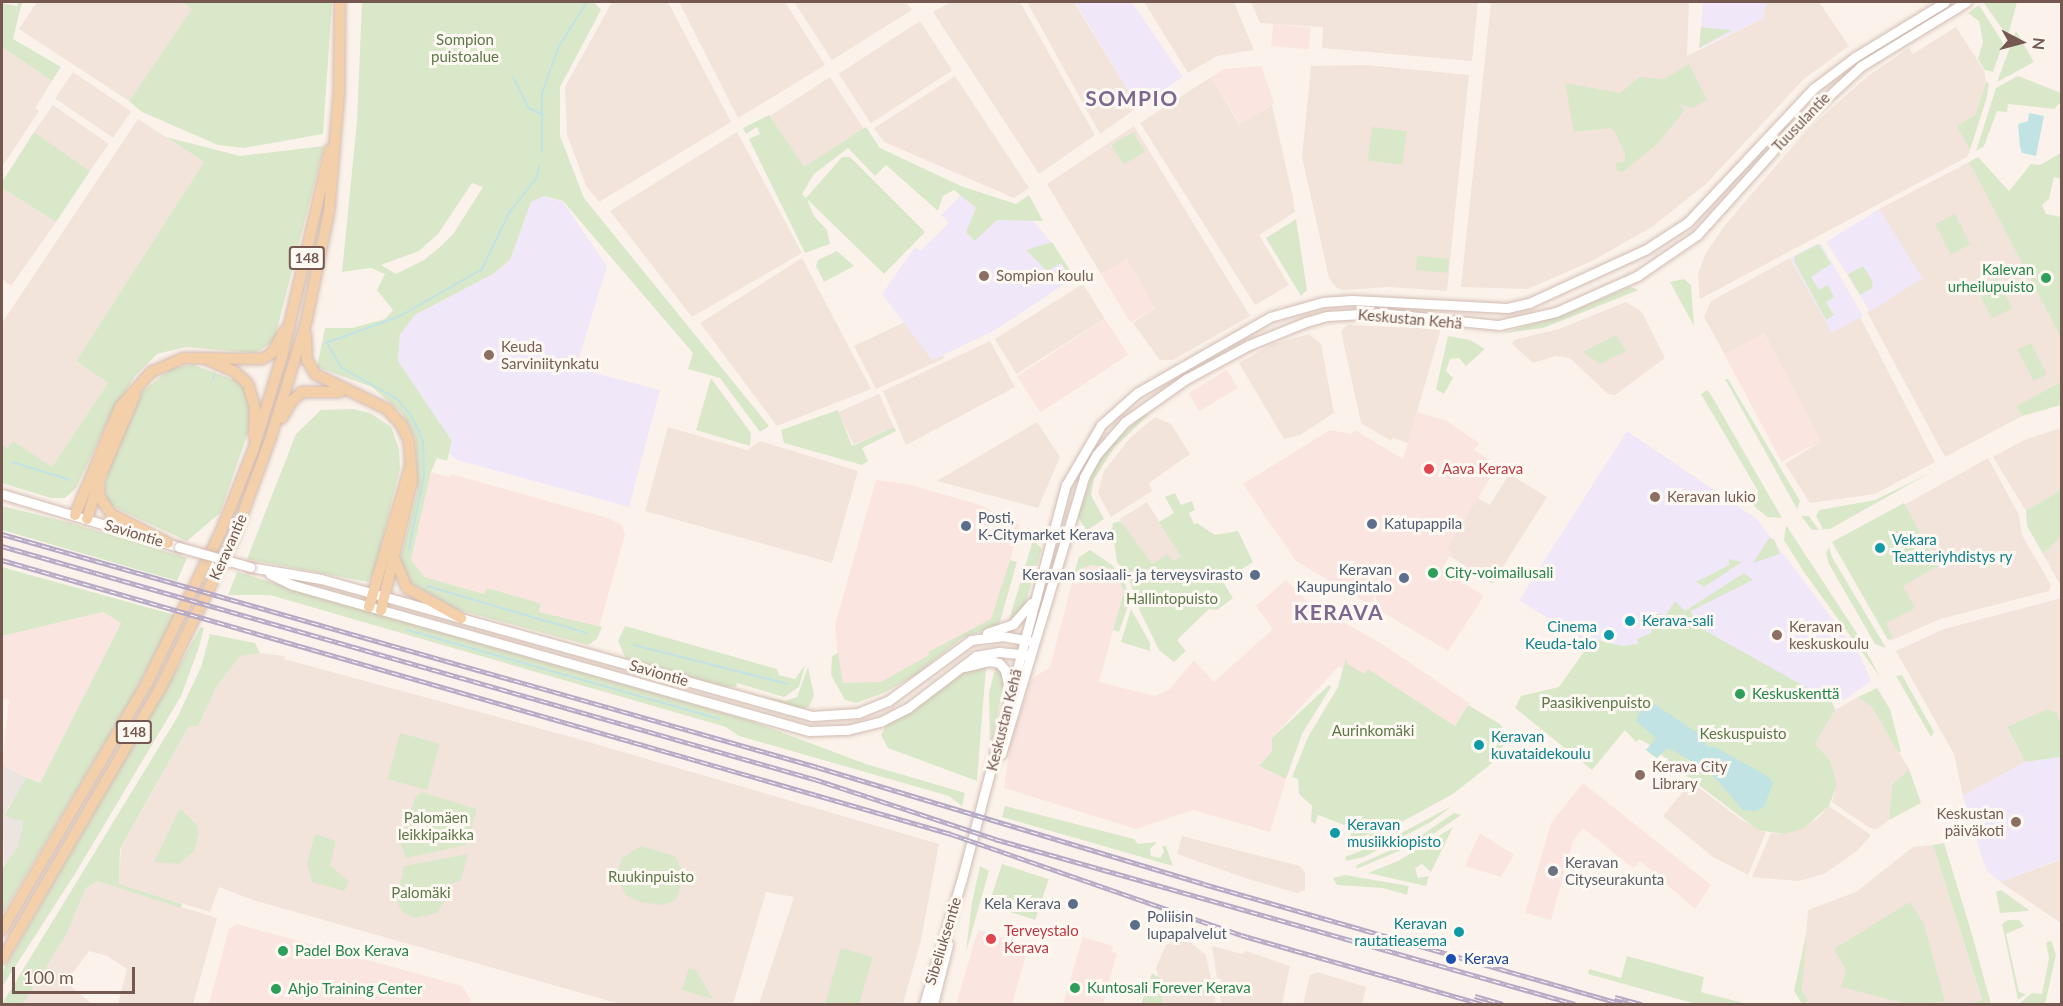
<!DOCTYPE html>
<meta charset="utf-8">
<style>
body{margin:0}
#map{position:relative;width:2063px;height:1006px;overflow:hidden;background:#fbf3eb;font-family:Lato,sans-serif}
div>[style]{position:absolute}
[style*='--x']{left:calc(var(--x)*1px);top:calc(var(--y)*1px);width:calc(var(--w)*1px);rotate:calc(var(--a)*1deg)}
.residential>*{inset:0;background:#f2e4da;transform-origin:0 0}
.commercial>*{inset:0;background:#fae5e0;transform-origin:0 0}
.industrial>*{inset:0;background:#ebe4e1}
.education>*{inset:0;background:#f0e8f8;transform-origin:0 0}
.green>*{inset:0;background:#dae8ca;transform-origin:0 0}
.water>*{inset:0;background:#c1e3e4}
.stream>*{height:2px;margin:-1px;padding:0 1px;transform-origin:1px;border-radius:1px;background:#c1e3e4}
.roads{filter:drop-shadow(0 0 2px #d2bcb2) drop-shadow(0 0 2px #d2bcb2)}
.secondary>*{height:9px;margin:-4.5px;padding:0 4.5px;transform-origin:4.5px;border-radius:4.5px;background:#fff}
.primary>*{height:10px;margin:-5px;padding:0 5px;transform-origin:5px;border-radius:5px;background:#f3cfaa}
.rail>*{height:4.5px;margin-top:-2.25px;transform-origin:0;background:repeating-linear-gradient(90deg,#fef8f2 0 7px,#b5a9c5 0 14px);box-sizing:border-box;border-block:2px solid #b5a9c5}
.bridges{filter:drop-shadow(0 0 2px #d2bcb2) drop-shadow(0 0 2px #d2bcb2)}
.secondary-bridge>*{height:9px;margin:-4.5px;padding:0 4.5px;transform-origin:4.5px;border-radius:4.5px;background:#fff}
.dots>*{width:16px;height:16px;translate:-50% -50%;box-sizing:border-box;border:3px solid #fef8f2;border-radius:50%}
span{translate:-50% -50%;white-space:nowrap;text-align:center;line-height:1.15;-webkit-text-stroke:6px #fef8f2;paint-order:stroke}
.shield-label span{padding:2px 4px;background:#fef8f2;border:2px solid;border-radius:4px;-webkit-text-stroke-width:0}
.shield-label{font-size:14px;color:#755850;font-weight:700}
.park-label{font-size:15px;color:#5d7949}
.street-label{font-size:15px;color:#755850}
.leisure-label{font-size:15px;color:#27864d}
.right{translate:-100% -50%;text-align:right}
.left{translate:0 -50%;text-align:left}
.education-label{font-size:15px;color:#785e54}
.health-label{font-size:15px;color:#be3a42}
.service-label{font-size:15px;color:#4e5e75}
.culture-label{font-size:15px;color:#0d838f}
.worship-label{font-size:15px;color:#5b616d}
.transit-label{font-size:15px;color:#164399}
.district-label{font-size:21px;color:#7d6890;font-weight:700;letter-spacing:1.5px}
.frame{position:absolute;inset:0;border:3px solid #755850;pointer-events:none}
.north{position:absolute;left:1991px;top:12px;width:60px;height:60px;-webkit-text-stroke:4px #fef8f2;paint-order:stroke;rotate:96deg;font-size:16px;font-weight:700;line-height:24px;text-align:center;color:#755850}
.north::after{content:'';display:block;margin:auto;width:21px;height:27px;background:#755850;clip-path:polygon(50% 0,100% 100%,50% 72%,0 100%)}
.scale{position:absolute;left:12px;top:967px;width:123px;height:27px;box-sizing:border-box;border:3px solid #755850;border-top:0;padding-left:8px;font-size:18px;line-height:21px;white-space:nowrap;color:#755850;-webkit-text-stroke:4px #fef8f2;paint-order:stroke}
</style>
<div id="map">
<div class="residential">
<div style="clip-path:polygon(37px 2px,182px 2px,193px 8px,129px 101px,19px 29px)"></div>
<div style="clip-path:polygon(612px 2px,668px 2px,731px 122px,599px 202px,586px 186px,567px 134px,565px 87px)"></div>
<div style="clip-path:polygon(679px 2px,785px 2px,825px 65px,738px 118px)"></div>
<div style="clip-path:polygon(794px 2px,906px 2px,912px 10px,832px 60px)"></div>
<div style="clip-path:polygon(951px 2px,1020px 2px,1095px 135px,1039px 174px,933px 12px)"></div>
<div style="clip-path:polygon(1027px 2px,1074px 2px,1138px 107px,1100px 134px)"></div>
<div style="clip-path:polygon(1144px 2px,1234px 2px,1254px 50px,1217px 56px,1188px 73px)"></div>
<div style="clip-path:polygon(1251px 2px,1478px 2px,1472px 61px,1322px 48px,1323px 27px,1260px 23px)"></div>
<div style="clip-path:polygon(1491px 2px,1689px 2px,1687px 56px,1764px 18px,1766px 2px,1819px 2px,1849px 46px,1804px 79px,1706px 184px,1652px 227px,1592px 261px,1528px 289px,1461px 287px)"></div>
<div style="left:920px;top:21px;width:59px;height:97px;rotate:57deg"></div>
<div style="clip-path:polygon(1956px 27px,1984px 70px,1986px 82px,1975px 115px,1958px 126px,1970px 150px,1967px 157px,1700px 299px,1698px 274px,1705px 255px,1724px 226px,1807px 130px,1868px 76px,1909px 48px,1913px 54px)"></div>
<div style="clip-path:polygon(2px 47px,52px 81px,35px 108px,39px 111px,2px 167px)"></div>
<div style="clip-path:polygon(1366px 65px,1469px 75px,1447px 291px,1389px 287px,1343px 290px,1337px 288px,1329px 278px,1302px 157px,1311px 66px)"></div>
<div style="left:73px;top:72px;width:70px;height:32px;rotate:34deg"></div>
<div style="clip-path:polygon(955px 76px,1029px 188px,1014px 198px,884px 142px,874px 128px)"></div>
<div style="left:830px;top:77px;width:62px;height:72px;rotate:57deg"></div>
<div style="clip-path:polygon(1211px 77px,1239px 124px,1272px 105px,1293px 198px,1295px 212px,1259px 235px,1289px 285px,1255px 305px,1140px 123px)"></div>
<div style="left:53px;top:105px;width:68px;height:33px;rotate:35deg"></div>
<div style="clip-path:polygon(138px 119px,204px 162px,76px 361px,108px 383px,52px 467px,13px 442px,8px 448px,2px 444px,2px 323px)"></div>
<div style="clip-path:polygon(1134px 126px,1250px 316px,1173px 360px,1160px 360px,1133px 323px,1155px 308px,1127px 260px,1101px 274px,1047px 184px)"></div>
<div style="clip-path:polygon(737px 132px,802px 253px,692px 317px,610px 211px)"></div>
<div style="clip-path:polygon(1969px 162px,2061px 338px,2061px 382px,2016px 406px,2022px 416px,1945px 457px,1867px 312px,1922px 278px,1879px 209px)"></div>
<div style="clip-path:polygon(2px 188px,56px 222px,11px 286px,2px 279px)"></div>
<div style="clip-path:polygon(802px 258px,871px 389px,777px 426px,700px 323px)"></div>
<div style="clip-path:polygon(1790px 258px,1832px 332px,1860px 317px,1935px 462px,1875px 494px,1810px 503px,1785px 464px,1821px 441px,1764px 333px,1725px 355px,1704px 317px,1711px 301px)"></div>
<div style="left:1083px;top:284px;width:41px;height:104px;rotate:58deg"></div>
<div style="clip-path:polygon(1626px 302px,1642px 312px,1665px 358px,1615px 395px,1608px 394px,1570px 358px,1556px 356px,1533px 363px,1512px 344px,1514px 340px,1559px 329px)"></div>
<div style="clip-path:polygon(911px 319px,945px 358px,876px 389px,854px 346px)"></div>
<div style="clip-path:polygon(1347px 325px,1441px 329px,1408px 443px,1393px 438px,1391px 441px,1361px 423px,1341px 331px)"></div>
<div style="clip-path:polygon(1309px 334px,1321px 344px,1334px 413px,1300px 435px,1284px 439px,1239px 363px,1273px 344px)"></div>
<div style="clip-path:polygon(990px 341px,1015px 387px,906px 445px,883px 391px)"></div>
<div style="left:879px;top:394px;width:36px;height:44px;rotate:66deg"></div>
<div style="clip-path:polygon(1155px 417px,1171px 424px,1190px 454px,1149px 483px,1152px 491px,1111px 517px,1098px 493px,1104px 471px,1130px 438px)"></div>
<div style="clip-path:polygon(1037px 422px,1060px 457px,1038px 508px,937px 481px)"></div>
<div style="clip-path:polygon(668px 427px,747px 450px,760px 441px,858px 471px,832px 563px,645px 511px)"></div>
<div style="clip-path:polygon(2061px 428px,2061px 490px,2026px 511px,1993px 457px,2024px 440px)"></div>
<div style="clip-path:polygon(1988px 458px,2019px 515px,2022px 535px,2051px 585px,2049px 591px,1940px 619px,1890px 641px,1863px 594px,1904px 505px)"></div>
<div style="clip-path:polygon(1509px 474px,1547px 497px,1492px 584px,1450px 556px,1447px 549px,1477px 498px,1490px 505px)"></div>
<div style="left:1147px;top:502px;width:65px;height:32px;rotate:58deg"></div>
<div style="clip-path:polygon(2061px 537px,2061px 586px,2043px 554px)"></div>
<div style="clip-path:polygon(2061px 598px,2061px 724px,2057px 713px,2007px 728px,2025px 762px,1963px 796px,1954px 754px,1896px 651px,1944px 629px)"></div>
<div style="clip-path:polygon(260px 653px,285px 656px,284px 659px,575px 738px,939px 844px,921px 940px,903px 1004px,759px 1004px,794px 897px,766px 892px,733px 1004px,620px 1004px,250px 899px,219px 887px,210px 912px,123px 886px,119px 884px,121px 848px,189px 726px,198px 726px,217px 686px,240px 655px)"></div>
<div style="clip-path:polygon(1858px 697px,1872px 707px,1909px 769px,1892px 785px,1889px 820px,1877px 829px,1870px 828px,1832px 802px,1837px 785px,1830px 760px,1815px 744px,1835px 710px)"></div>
<div style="clip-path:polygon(1691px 782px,1742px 820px,1766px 832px,1748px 875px,1713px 857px,1663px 816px)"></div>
<div style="clip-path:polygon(1829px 806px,1871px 835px,1857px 851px,1824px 874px,1799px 881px,1752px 877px,1771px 833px,1784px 834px,1817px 819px)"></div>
<div style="clip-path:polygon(1182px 836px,1300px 866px,1305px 872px,1305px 890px,1297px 893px,1248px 879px,1177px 854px)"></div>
<div style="clip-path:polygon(1933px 845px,1982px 1001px,1967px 1004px,1809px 1004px,1802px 991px,1808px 910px,1856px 892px,1913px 847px)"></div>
<div style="clip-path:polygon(2061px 859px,2061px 923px,2000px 882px,2060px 860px)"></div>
<div style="clip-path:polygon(97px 881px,217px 918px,193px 1004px,118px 1004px,127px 969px,107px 956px,89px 951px,66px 982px,92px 1004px,23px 1004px,66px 935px,86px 888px)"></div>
<div style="clip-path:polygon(1174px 942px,1190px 942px,1206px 955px,1216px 1004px,1163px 1004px,1156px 968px,1166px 945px)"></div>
<div style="clip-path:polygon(1212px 946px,1242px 954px,1246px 951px,1290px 966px,1282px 1004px,1221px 1004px)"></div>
<div style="clip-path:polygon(1318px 972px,1366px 987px,1362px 1004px,1303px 1004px,1310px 975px)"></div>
</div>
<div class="commercial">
<div style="left:1273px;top:24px;width:38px;height:22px;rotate:5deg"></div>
<div style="clip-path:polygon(1261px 66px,1274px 103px,1240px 124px,1211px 77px,1224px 69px)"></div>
<div style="left:1126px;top:259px;width:57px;height:29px;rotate:59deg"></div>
<div style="left:1105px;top:319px;width:43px;height:105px;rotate:57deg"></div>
<div style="left:1764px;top:333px;width:122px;height:45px;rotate:62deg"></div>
<div style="left:1227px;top:370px;width:21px;height:45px;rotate:59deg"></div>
<div style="clip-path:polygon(1417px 412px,1445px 420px,1479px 443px,1474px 450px,1498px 465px,1447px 549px,1452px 553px,1442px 569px,1484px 596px,1448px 651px,1296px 561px,1243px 484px,1330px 430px,1351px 434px,1355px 430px,1403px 459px)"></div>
<div style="clip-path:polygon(431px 472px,450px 477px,451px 474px,608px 518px,622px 525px,625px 535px,599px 627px,539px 612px,541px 604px,536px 602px,487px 588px,485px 594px,425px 577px,411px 560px)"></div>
<div style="clip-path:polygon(876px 480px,907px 484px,980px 505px,1020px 525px,993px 620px,882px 684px,856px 686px,840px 683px,835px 625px)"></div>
<div style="clip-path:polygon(1091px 565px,1113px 569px,1124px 591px,1099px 682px,1155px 696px,1170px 689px,1194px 660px,1214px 682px,1273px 629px,1256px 606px,1286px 580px,1310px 604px,1379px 642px,1469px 703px,1455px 726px,1370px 671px,1363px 680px,1339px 666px,1272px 738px,1272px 751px,1259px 766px,1286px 779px,1270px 832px,1193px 810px,1136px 829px,1004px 788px,1011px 739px,1032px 679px,1050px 667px,1073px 579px,1079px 568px)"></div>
<div style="clip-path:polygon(103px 612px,121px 623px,40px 783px,2px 765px,9px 700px,2px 698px,2px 636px)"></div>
<div style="clip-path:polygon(1583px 783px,1711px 885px,1695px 909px,1640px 861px,1633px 868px,1583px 828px,1573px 841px,1551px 920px,1525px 913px,1551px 823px)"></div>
<div style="clip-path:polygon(1480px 833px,1514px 855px,1501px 877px,1465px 866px)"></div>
<div style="clip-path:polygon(237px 924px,462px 986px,471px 1000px,470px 1004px,209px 1004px,229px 929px)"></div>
<div style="clip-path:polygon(978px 930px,1029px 945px,1012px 1004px,956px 1004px)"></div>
<div style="clip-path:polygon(1083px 937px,1113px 946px,1112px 952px,1117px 953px,1103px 1004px,1063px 1004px)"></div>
</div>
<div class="industrial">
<div style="clip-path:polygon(2px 765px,26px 777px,4px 815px,23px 821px,18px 847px,4px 870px)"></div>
</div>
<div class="education">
<div style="clip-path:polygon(1075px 2px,1132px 2px,1183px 77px,1138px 107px)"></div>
<div style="clip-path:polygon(1703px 2px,1766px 2px,1764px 18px,1699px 49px)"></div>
<div style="clip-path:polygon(965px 191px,1024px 210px,1051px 242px,1074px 278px,992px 332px,932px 360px,882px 294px,915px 247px,920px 251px,949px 223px,941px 215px)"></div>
<div style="clip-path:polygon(544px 196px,563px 202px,607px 266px,576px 368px,660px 390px,629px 507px,457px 460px,449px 453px,452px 441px,398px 361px,400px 335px,415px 315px,493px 274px,510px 260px,531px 202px)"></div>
<div style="left:1879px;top:209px;width:82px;height:62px;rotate:58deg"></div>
<div style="clip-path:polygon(1816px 244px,1822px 245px,1863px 316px,1832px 333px,1790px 258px)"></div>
<div style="clip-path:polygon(1627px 431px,1757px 519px,1861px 657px,1871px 681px,1846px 699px,1826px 701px,1791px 758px,1596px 649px,1519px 600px)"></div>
<div style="clip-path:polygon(2061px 757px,2061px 859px,2000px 882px,1986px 870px,1963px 796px,2025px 762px)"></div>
</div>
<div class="green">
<div style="clip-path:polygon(18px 2px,22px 2px,13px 39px,61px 67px,52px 81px,2px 47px,2px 3px,17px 6px)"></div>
<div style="clip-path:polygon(182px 2px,332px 2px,323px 134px,244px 148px,218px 145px,142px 112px,129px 101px,192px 9px)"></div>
<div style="clip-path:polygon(evenodd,362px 2px,594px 2px,601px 10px,560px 87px,560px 136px,584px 198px,769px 426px,760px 432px,720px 378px,688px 369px,693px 353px,563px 201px,544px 196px,531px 202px,510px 260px,493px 274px,415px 315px,400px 335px,398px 361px,452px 441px,447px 461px,437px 458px,431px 472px,411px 560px,425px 577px,484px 594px,487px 588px,536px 602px,541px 604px,539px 612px,602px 627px,597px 639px,588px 645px,455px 609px,409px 582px,400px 561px,417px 492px,416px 439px,402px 413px,372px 387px,317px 367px,325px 328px,352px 328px,385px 319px,393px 310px,377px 290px,385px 274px,371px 268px,342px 272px,357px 121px,362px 2px,472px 183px,483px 187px,454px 233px,440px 247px,424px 260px,396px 274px,381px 265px,419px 251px,438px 234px,472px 183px)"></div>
<div style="clip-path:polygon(2017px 2px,2009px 32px,2006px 34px,1984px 3px)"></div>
<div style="clip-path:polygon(1979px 5px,2003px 43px,1993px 72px,1985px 70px,1978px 59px,1983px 42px,1979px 21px,1968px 13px)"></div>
<div style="clip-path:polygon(1701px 27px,1708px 28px,1732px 30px,1699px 48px)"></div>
<div style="clip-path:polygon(2016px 31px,2034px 62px,1997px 82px)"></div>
<div style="clip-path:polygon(1689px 64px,1707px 100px,1692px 108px,1679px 104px,1684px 111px,1657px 144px,1623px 172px,1617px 171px,1616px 163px,1625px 162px,1625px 154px,1615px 132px,1610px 128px,1574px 132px,1565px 83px,1620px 93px,1640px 77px,1664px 79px)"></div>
<div style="clip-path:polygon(2018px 76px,2061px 93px,2061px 102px,2054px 109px,2008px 104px,2007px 112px,1997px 111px,1984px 146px,1976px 151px,1996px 88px)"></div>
<div style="clip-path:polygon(1986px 82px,1989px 83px,1987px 97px,1970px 150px,1957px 126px,1975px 115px)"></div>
<div style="clip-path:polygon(769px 115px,804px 167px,866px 127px,880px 148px,961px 186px,1016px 204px,1029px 195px,1043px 221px,997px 220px,975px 241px,966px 232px,976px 208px,954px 190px,943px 196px,938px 211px,886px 165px,875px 176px,848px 148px,814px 174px,802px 194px,806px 198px,842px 157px,850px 157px,925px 232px,884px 274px,807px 199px,814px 216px,827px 230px,830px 244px,805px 253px,749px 139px,760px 134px,757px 127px,746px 134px,743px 128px)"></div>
<div style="left:1372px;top:127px;width:35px;height:34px;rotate:7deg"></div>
<div style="clip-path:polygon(34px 132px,90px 171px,56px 222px,2px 188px,2px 182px)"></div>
<div style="left:1133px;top:132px;width:23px;height:25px;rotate:59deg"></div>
<div style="clip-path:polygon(166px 137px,240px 156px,324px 146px,274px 341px,256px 353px,186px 347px,157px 354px,135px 376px,109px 419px,76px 488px,65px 498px,51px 498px,2px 483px,2px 444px,8px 448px,13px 441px,52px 467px,108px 383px,76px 361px,204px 162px)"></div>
<div style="clip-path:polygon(2061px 153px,2061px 179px,2054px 177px,2049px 199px,2042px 205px,2046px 214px,2061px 217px,2061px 338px,1969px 162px,1978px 157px,2009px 191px,2031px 164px,2040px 165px)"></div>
<div style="left:1955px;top:214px;width:34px;height:22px;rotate:63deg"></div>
<div style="clip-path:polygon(1296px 219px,1307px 290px,1301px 296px,1266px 238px)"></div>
<div style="clip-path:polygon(1052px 242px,1075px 278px,1066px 284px,1062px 280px,1068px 274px,1061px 263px,1047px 271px,1026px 250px)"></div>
<div style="clip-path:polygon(1819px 244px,1831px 264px,1811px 277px,1819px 290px,1828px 285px,1834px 297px,1826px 302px,1834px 315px,1826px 320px,1794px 261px,1795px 256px)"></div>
<div style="clip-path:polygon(837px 251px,854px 266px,824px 282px,816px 266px,818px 260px)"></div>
<div style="left:1417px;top:256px;width:32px;height:14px;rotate:5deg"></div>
<div style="clip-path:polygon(1863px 266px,1873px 282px,1872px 288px,1860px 295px,1848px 274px)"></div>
<div style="left:1997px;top:278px;width:34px;height:23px;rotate:63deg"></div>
<div style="clip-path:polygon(1684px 279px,1691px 285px,1694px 326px,1670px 282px)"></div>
<div style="clip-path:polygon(1630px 287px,1639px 290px,1543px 328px,1503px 333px,1566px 314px)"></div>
<div style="clip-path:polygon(1616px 335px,1626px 351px,1600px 364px,1583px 352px)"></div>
<div style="clip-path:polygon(1448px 336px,1470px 340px,1485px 349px,1466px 366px,1459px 358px,1450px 359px,1446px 371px,1453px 378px,1444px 394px,1436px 389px)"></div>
<div style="left:2031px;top:343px;width:35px;height:15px;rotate:63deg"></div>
<div style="clip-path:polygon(193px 365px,238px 381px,245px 389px,251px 411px,249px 430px,220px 513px,187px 541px,120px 510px,108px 503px,105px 487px,111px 460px,143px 391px,172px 368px)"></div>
<div style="clip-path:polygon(711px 378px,751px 433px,750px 446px,696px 430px)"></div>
<div style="clip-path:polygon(1725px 379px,1728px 379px,1800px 501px,1797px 509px)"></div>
<div style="clip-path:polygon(2061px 382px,2061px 405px,2022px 416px,2016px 406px)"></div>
<div style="clip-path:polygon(1707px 390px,1710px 393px,1782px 518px,1767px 517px,1753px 505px,1758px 491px,1701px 394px)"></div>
<div style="clip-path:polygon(353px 409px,370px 413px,391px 427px,399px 449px,400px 468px,374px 573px,368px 582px,247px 559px,296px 434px,321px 410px)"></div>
<div style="clip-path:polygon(838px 410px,852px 446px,894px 427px,896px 431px,862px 448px,868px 461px,862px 465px,784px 443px,781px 430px)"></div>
<div style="clip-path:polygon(1146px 412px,1148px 415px,1114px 448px,1094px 479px,1091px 495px,1104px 519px,1086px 531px,1078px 516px,1092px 474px,1103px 453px)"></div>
<div style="clip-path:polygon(1928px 474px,1830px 529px,1812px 530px,1801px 516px,1809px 516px,1818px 529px,1823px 529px,1816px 516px,1819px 510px,1875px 500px)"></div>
<div style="clip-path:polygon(2061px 490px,2061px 537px,2043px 554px,2027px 526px,2026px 511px)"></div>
<div style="clip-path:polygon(1175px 493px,1181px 505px,1192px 501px,1195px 510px,1189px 513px,1194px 524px,1197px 523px,1215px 535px,1238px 531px,1253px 562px,1223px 582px,1233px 598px,1217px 610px,1209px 609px,1177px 640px,1186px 651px,1174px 662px,1159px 650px,1140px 611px,1129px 579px,1117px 562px,1112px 529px,1113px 523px,1121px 521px,1152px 564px,1168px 554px,1173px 561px,1181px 557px,1159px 522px,1174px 513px,1165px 497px)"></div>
<div style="clip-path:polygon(1904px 503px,1938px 566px,1903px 586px,1915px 608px,1886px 623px,1893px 637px,1888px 640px,1832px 542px)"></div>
<div style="clip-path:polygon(2px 506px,71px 523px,187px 558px,177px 581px,2px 530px)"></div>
<div style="clip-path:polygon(1786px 525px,1856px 632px,1880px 677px,1804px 572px,1784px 540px)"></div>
<div style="clip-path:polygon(1769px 538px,1774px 539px,1780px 554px,1753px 563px)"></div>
<div style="clip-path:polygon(1033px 540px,1042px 549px,1024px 608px,1009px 620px)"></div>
<div style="clip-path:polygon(1829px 547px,1832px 557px,1886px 648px,1875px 644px,1829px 564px,1826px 553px)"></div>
<div style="clip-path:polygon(1090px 550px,1112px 565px,1124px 581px,1130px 600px,1119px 632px,1113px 630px,1124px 591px,1113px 569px,1091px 565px,1080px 569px,1081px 576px,1073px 576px,1079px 557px)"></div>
<div style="clip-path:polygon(1729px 559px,1742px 562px,1704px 587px,1696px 582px,1729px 565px)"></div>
<div style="clip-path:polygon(1010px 560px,1017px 562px,999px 625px,962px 638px,917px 674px,886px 692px,856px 703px,845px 700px,831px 675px,832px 656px,838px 653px,843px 683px,881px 682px,929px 655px,928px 652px,991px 619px)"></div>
<div style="clip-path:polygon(2px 567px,175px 615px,133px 696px,2px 915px,2px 869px,18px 847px,23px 821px,4px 816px,26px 777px,40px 783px,121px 623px,103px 612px,2px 636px)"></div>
<div style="clip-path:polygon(237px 572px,751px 721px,866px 764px,965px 793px,962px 806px,949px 796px,739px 736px,726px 727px,270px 595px,228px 595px)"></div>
<div style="clip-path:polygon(1744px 573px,1753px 580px,1691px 611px,1697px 626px,1832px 702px,1835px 710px,1815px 744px,1830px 760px,1837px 785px,1829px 806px,1804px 828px,1784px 834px,1758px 830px,1675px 767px,1671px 771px,1664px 765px,1668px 760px,1660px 754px,1657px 758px,1652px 755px,1646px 750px,1650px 745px,1639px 739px,1636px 742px,1625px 730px,1592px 770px,1515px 708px,1521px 696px,1559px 687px,1593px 639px,1622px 646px,1638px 644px,1637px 639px,1651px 633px,1654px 613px,1665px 616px,1675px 601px,1685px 611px)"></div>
<div style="clip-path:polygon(1131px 609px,1150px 643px,1150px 651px,1121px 642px)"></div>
<div style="clip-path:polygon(625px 626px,777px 669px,779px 675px,795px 679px,805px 665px,799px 687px,784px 697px,737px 683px,736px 687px,717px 686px,626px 659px,618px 641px)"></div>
<div style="clip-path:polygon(201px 627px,204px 628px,198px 650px,181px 696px,75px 874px,2px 987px,2px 972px)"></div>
<div style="clip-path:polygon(210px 634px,255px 643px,260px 653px,240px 656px,217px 686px,198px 726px,189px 726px,120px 849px,119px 884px,182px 904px,181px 908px,97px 881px,86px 888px,66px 935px,23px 1004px,2px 1004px,178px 716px,201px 667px)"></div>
<div style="clip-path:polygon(1346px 658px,1348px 664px,1364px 674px,1368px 669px,1455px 726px,1468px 705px,1500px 724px,1509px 737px,1491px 764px,1453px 794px,1372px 838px,1362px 842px,1372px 832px,1349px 844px,1352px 828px,1318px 815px,1315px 824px,1311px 821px,1312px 806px,1299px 794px,1298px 779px,1292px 777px,1308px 737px,1338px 687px)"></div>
<div style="clip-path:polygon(981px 664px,986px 667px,977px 781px,888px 748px,881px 735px,886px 726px,959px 675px)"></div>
<div style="clip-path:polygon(808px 667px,814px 695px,809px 707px,802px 709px,762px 696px,785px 701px,797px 697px)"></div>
<div style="clip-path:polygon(1000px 667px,1004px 682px,990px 751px,989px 693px,995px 669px)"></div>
<div style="clip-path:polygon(1902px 675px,1934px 732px,1931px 737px,1896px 676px)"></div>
<div style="clip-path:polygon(1329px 685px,1331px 687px,1302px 734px,1286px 779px,1259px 766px,1272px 751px,1272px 738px)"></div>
<div style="clip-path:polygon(1877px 688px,1890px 709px,1901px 752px,1898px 752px,1872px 707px,1858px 697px)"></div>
<div style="clip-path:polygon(2047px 709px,2057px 713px,2061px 724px,2061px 757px,2025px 762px,2007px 727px)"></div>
<div style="left:400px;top:733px;width:41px;height:48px;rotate:15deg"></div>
<div style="clip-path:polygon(1909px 769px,1921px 803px,1889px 820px,1892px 785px)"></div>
<div style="clip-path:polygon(421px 792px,477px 809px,466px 845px,406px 858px,401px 845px,415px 798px)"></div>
<div style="clip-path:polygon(1005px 806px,1134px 839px,1138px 844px,1157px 842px,1150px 849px,1151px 856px,1160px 858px,1164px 852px,1162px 846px,1166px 846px,1173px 866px,1002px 817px)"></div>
<div style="clip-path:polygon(1452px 806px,1431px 822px,1364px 857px,1346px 861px,1345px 857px,1384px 842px)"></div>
<div style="clip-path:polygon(180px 808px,197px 825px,199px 834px,194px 851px,179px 864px,154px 862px)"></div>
<div style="clip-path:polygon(1454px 813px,1461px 815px,1423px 841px,1356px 869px,1357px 865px,1414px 840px)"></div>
<div style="clip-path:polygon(1453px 827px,1431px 872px,1422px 864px,1415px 868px,1418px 878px,1429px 876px,1426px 886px,1368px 873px,1398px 861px)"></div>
<div style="clip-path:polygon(315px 834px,336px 841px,330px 865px,349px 882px,344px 891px,312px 882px,307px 864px)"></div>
<div style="clip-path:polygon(1944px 843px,1971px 931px,1991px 1004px,1967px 1004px,1982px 1000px,1933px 845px)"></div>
<div style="clip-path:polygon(641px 846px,675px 856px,684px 874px,676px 900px,662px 905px,641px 902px,626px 895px,616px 878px,622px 858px)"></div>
<div style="clip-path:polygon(468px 854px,461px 880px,444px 887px,444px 903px,437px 913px,415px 918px,404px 913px,396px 901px,404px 866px)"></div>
<div style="left:1002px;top:864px;width:49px;height:43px;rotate:18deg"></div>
<div style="clip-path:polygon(980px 866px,989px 871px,966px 952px,972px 902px)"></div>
<div style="clip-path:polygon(1345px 875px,1409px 886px,1407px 895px,1383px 888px,1337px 885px,1333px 878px)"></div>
<div style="clip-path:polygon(2001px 890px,2029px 910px,2028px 911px,2000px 913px,1996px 892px)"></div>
<div style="clip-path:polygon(1910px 902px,1924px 924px,1945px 1002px,1908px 1004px,1841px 987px,1846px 970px,1834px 949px)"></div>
<div style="clip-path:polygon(2008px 920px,2019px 920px,2024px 926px,2006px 934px,2019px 992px,2026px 994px,2018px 1000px,2002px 924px)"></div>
<div style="clip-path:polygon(1807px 930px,1802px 991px,1809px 1002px,1802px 1004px,1794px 991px)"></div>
<div style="clip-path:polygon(2051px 940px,2056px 955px,2045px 1004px,2019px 1004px,2032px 993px,2042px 994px,2049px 958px,2046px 943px)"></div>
<div style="clip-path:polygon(841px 948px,873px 957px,859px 1004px,825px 1004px)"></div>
<div style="clip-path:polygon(1627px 956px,1704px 977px,1701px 992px,1747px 1004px,1696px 1004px,1588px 974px,1589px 969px,1621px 978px)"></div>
<div style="clip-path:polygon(689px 968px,696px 970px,713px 999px,682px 990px)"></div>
<div style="clip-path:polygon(1152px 973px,1158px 977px,1163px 1004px,1141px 1004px)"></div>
</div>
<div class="water">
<div style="clip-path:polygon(2029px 113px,2044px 116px,2036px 156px,2022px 153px,2020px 147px,2018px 124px,2028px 121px)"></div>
<div style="clip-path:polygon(1645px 698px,1701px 735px,1706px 746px,1715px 747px,1769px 777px,1773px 783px,1764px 807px,1755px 811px,1743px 810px,1708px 770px,1668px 748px,1657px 758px,1646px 750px,1656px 738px,1636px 721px)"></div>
</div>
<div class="stream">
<div style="--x:513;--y:77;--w:35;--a:63"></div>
<div style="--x:529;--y:108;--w:16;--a:27"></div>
<div style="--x:542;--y:152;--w:59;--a:-90"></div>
<div style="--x:542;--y:93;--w:50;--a:-70.1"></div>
<div style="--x:559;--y:46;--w:52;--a:-57.5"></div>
<div style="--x:326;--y:343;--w:79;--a:-20"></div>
<div style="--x:400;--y:316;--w:95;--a:-29.8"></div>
<div style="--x:482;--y:269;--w:62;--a:-64.3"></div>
<div style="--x:509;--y:213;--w:46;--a:-52.1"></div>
<div style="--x:537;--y:177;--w:11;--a:-80"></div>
<div style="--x:328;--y:345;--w:27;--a:59"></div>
<div style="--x:342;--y:368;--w:63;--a:29.4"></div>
<div style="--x:397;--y:399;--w:21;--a:49"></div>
<div style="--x:411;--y:415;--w:29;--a:65"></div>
<div style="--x:423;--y:441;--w:35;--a:88"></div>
<div style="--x:424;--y:476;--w:75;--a:101.6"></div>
<div style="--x:213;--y:379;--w:6;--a:-72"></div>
<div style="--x:12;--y:462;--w:61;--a:17.2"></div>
<div style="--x:427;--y:586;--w:167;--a:16.4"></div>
<div style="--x:407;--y:630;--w:324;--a:15.9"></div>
<div style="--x:634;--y:645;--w:159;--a:14.2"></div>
</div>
<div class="roads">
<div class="secondary">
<div style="--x:2;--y:494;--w:185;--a:16.7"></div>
<div style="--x:250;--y:567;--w:72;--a:9.6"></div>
<div style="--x:321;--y:579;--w:510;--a:15.59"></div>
<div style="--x:812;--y:716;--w:46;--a:-3.7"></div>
<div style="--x:858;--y:713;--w:32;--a:-22"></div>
<div style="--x:888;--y:701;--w:103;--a:-36.3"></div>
<div style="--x:971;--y:640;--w:31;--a:-7"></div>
<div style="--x:1002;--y:636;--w:27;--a:10"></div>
<div style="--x:270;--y:574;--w:25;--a:26"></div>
<div style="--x:293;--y:585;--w:536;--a:15.8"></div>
<div style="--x:809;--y:731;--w:38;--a:-2"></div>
<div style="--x:847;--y:730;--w:36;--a:-14"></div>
<div style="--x:882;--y:721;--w:30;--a:-27"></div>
<div style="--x:909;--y:707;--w:84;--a:-37.3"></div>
<div style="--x:976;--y:656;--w:23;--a:-10"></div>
<div style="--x:999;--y:652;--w:27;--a:6"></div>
<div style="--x:987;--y:633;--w:28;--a:-19"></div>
<div style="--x:1013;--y:624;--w:28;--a:-49"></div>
<div style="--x:965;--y:667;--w:25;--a:-14"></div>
<div style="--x:989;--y:661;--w:10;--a:11"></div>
<div style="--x:999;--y:663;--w:9;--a:49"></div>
<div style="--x:1005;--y:670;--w:19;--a:78"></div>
<div style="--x:1001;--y:754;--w:289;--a:-73.3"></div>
<div style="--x:1084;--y:477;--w:26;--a:-61"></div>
<div style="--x:1097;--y:454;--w:43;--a:-48.8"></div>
<div style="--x:1125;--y:422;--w:75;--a:-35.2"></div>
<div style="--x:1186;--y:379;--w:72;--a:-28.4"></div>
<div style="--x:1249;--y:345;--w:61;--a:-22"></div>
<div style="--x:1306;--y:322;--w:22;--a:-16"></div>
<div style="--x:1327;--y:316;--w:53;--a:-3.2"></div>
<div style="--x:1380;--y:313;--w:120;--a:5.8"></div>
<div style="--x:1499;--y:325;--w:58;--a:-12.8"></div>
<div style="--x:1556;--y:312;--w:89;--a:-24"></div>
<div style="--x:1637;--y:276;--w:73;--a:-34.3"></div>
<div style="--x:1697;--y:235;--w:133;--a:-48"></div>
<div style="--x:1786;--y:136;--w:103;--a:-43"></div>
<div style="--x:1861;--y:66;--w:123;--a:-31.4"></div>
<div style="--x:924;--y:1004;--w:132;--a:-73.2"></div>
<div style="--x:962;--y:878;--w:407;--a:-75.2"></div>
<div style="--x:1066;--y:485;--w:69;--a:-59.7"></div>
<div style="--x:1101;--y:425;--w:48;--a:-41.6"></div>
<div style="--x:1137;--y:393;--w:153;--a:-29.7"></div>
<div style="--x:1270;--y:317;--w:55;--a:-15.8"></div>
<div style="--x:1323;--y:302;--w:29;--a:-4"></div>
<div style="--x:1352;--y:300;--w:155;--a:3"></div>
<div style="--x:1507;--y:308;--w:23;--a:-13"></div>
<div style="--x:1529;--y:303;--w:128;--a:-24.6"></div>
<div style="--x:1645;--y:250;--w:51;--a:-33.1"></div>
<div style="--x:1688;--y:222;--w:184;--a:-46.8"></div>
<div style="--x:1814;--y:88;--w:51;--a:-37.1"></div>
<div style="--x:1855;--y:57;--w:105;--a:-31.4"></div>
<div style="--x:933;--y:1004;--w:62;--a:-76"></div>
</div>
<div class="primary">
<div style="--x:306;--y:335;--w:25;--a:88"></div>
<div style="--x:307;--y:360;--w:16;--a:60"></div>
<div style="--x:315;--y:374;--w:80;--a:25.9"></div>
<div style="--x:387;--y:409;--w:21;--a:47"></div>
<div style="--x:401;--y:424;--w:19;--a:65"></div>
<div style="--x:409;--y:441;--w:40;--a:85.7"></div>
<div style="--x:412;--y:481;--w:133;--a:103.5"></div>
<div style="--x:210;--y:361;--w:26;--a:23"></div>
<div style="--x:234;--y:371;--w:19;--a:43"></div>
<div style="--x:248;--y:384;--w:25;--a:74"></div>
<div style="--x:255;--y:408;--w:28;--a:92"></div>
<div style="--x:282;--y:418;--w:20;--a:-60"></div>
<div style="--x:292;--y:401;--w:13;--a:-42"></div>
<div style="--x:302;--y:392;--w:38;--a:0"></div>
<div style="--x:99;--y:485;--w:11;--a:90"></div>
<div style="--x:99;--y:496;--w:22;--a:56"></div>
<div style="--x:111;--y:514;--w:64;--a:27"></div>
<div style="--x:75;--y:515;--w:117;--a:-67.4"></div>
<div style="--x:120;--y:407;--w:47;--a:-48.5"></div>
<div style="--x:151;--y:372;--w:36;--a:-23"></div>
<div style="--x:184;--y:358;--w:78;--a:0.7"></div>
<div style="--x:262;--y:359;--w:12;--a:-31"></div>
<div style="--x:272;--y:353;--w:25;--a:-61"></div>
<div style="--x:87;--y:519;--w:41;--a:-72.9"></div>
<div style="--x:99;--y:480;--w:92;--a:-67"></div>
<div style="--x:395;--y:560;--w:30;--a:67"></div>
<div style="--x:407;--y:588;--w:62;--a:29.1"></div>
<div style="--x:369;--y:607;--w:146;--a:-73.7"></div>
<div style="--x:2;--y:930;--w:286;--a:-59.6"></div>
<div style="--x:147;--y:683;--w:169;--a:-64"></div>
<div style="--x:221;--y:531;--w:86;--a:-68.2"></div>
<div style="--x:253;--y:451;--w:98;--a:-72.9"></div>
<div style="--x:282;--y:357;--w:213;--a:-77"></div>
<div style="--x:2;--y:959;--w:313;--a:-59.7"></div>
<div style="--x:160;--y:689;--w:171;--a:-64"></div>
<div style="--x:235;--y:535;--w:101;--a:-69.8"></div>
<div style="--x:270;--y:440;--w:122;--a:-72.9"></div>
<div style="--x:306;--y:323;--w:113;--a:-78.3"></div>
<div style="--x:329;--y:212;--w:119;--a:-85.2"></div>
<div style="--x:339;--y:93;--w:91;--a:-89.4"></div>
</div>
</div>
<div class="rail">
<div style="--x:2;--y:534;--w:848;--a:15.95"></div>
<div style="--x:817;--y:767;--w:404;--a:16.8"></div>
<div style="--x:1204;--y:884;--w:435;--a:16"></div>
<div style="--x:2;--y:546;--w:845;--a:16.01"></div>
<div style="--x:814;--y:779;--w:191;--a:18.3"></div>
<div style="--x:995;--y:839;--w:603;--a:15.88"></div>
<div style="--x:2;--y:560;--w:988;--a:16.1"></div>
<div style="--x:951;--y:834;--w:307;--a:19.2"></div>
<div style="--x:1241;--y:935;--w:251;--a:16"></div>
<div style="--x:1475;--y:996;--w:29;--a:16"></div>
<div style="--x:1615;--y:997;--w:28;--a:15"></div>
</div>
<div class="bridges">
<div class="secondary-bridge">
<div style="--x:179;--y:547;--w:74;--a:15.7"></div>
</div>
</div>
<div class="dots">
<div style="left:984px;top:276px;background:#8d6e63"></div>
<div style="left:2046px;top:278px;background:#2e9e5b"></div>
<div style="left:489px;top:355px;background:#8d6e63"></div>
<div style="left:1429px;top:469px;background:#e0444e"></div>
<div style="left:1655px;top:497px;background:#8d6e63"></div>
<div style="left:1372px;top:524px;background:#5c6f8a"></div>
<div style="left:966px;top:526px;background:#5c6f8a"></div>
<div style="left:1880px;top:548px;background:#0f9aa8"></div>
<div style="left:1433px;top:573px;background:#2e9e5b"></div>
<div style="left:1255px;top:575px;background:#5c6f8a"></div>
<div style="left:1404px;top:578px;background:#5c6f8a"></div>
<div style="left:1630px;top:621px;background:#0f9aa8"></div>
<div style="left:1609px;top:635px;background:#0f9aa8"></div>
<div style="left:1777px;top:635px;background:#8d6e63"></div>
<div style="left:1740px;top:694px;background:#2e9e5b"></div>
<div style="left:1479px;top:745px;background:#0f9aa8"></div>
<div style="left:1640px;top:775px;background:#8d6e63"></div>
<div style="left:2016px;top:822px;background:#8d6e63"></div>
<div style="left:1335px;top:833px;background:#0f9aa8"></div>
<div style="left:1553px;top:871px;background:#6b7280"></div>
<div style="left:1073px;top:904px;background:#5c6f8a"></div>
<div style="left:1135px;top:925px;background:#5c6f8a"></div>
<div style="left:1459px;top:932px;background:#0f9aa8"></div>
<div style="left:991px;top:939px;background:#e0444e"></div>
<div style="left:283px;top:951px;background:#2e9e5b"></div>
<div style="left:1451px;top:959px;background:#1a4fb4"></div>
<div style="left:1075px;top:988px;background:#2e9e5b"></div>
<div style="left:276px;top:989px;background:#2e9e5b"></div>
</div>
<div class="shield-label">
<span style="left:307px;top:258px">148</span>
<span style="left:134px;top:732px">148</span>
</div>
<div class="park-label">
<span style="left:465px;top:48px">Sompion<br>puistoalue</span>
<span style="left:1172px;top:599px">Hallintopuisto</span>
<span style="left:1596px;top:703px">Paasikivenpuisto</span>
<span style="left:1373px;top:731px">Aurinkomäki</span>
<span style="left:1743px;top:734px">Keskuspuisto</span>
<span style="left:436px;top:826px">Palomäen<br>leikkipaikka</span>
<span style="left:651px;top:877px">Ruukinpuisto</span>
<span style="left:421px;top:893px">Palomäki</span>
</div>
<div class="street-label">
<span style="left:1801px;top:122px;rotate:-46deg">Tuusulantie</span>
<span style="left:1410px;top:319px;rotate:5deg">Keskustan Kehä</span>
<span style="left:134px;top:533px;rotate:17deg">Saviontie</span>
<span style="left:228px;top:547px;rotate:-66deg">Keravantie</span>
<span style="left:659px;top:673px;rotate:16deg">Saviontie</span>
<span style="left:1004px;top:720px;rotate:-76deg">Keskustan Kehä</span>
<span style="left:943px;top:941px;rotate:-73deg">Sibeliuksentie</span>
</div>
<div class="leisure-label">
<span class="right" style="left:2034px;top:278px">Kalevan<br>urheilupuisto</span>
<span class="left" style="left:1445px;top:573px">City-voimailusali</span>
<span class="left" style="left:1752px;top:694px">Keskuskenttä</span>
<span class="left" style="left:295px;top:951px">Padel Box Kerava</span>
<span class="left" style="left:1087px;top:988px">Kuntosali Forever Kerava</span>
<span class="left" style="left:288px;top:989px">Ahjo Training Center</span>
</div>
<div class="education-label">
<span class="left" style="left:996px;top:276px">Sompion koulu</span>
<span class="left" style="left:501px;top:355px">Keuda<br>Sarviniitynkatu</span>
<span class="left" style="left:1667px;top:497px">Keravan lukio</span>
<span class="left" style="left:1789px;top:635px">Keravan<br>keskuskoulu</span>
<span class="left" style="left:1652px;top:775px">Kerava City<br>Library</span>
<span class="right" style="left:2004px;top:822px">Keskustan<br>päiväkoti</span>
</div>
<div class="health-label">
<span class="left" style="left:1442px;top:469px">Aava Kerava</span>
<span class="left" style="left:1004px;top:939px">Terveystalo<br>Kerava</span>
</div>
<div class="service-label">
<span class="left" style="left:978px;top:526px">Posti,<br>K-Citymarket Kerava</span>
<span class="left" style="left:1384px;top:524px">Katupappila</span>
<span class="right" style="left:1392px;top:578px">Keravan<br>Kaupungintalo</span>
<span class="right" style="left:1243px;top:575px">Keravan sosiaali- ja terveysvirasto</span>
<span class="right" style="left:1061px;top:904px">Kela Kerava</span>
<span class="left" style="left:1147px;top:925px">Poliisin<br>lupapalvelut</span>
</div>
<div class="culture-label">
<span class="left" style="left:1892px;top:548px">Vekara<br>Teatteriyhdistys ry</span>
<span class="left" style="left:1642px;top:621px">Kerava-sali</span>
<span class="right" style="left:1597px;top:635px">Cinema<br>Keuda-talo</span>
<span class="left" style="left:1491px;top:745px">Keravan<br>kuvataidekoulu</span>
<span class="left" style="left:1347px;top:833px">Keravan<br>musiikkiopisto</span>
<span class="right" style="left:1447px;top:932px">Keravan<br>rautatieasema</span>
</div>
<div class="worship-label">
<span class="left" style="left:1565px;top:871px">Keravan<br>Cityseurakunta</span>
</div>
<div class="transit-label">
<span class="left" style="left:1464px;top:959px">Kerava</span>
</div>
<div class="district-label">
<span style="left:1132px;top:98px">SOMPIO</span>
<span style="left:1339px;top:612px">KERAVA</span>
</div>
<div class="frame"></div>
<div class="north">N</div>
<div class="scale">100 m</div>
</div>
